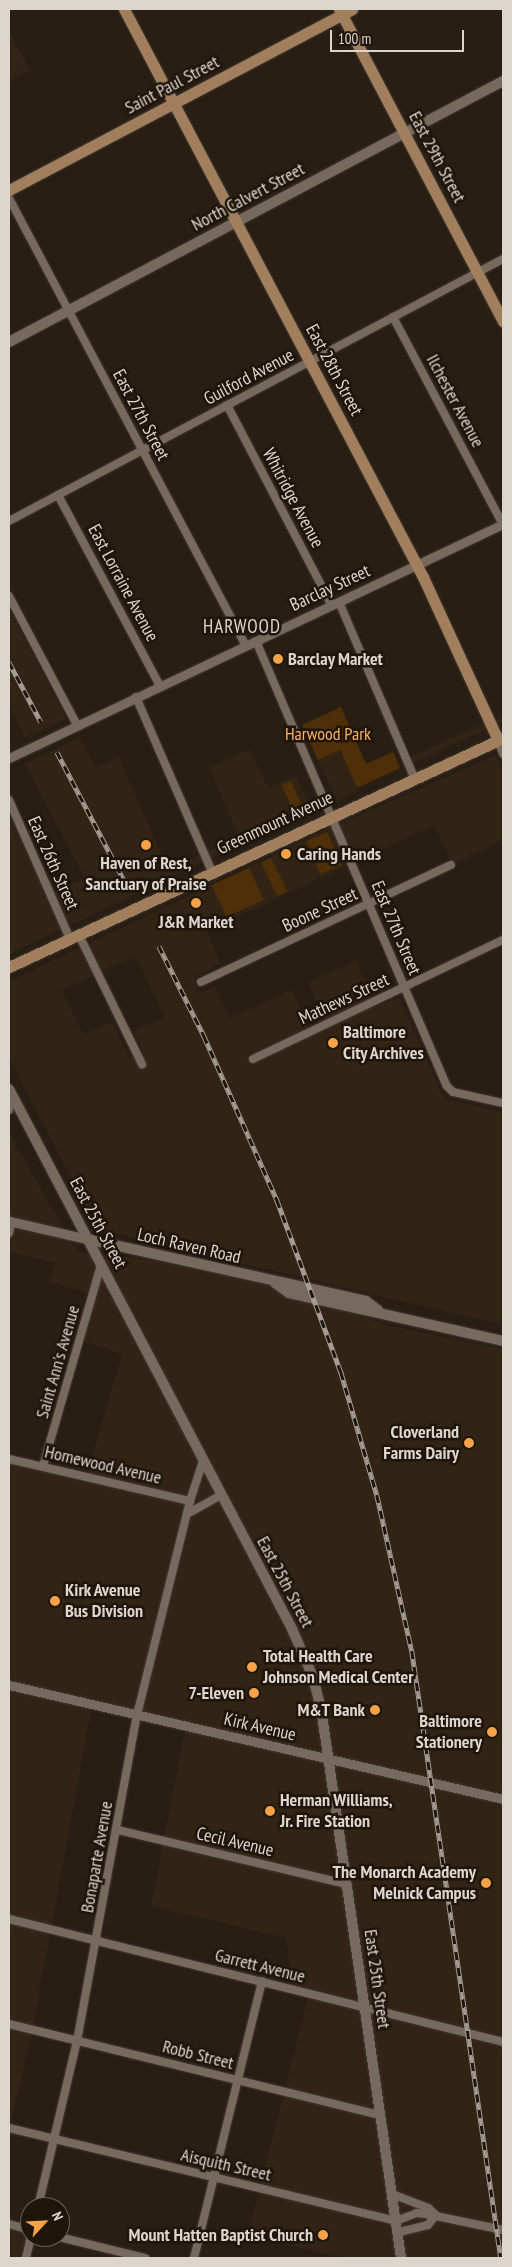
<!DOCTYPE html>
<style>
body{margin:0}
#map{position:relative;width:512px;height:2267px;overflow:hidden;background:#281e14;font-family:"PT Sans Narrow",sans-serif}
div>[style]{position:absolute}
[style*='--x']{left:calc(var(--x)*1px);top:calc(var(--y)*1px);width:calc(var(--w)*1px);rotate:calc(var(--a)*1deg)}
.built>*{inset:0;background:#322415;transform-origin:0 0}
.green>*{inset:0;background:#4f2f07;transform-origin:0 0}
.roads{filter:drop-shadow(0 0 1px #423933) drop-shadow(0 0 1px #423933)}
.minor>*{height:8px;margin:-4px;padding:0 4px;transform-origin:4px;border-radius:4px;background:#766a5e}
.tertiary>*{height:9px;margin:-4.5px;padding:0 4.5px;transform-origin:4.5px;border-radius:4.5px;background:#766a5e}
.secondary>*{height:10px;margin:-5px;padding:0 5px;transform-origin:5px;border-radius:5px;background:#766a5e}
.primary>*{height:11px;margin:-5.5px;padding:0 5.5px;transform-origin:5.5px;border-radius:5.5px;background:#a27f5c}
.rail>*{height:4.5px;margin-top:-2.25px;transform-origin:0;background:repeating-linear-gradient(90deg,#1e150b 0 8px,#a39b93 0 16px);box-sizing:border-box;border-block:1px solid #a39b93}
.dots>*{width:14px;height:14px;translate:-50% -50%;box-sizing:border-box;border:2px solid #1e150b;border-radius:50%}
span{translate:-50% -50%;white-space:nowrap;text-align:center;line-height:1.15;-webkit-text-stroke:5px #1e150b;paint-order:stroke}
.street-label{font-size:18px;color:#ddd6cf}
.poi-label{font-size:18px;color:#ddd6cf;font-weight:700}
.left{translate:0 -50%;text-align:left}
.right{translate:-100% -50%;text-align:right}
.park-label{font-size:18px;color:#fbb060}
.neighbourhood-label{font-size:19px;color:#ddd6cf;letter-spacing:1px}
.frame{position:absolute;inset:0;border:10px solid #ddd6cf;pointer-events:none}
.north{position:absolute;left:20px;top:2197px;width:50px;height:50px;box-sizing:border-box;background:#1e150b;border:1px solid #6a6259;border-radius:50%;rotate:65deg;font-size:14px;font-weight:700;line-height:20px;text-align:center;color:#ddd6cf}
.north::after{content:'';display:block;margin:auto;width:18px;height:22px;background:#f5a346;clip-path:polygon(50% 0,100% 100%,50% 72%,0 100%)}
.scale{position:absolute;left:330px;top:30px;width:134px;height:22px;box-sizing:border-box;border:2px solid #ddd6cf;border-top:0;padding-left:6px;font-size:15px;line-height:18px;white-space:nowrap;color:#ddd6cf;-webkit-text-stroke:4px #1e150b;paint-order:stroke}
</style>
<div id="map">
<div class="built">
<div style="clip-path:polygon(9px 31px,30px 70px,9px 82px)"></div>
<div style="clip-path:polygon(9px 609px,66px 719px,25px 738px,9px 705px)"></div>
<div style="clip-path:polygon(503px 715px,503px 722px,413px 763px,411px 756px)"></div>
<div style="clip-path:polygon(80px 737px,96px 768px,119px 757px,168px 869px,239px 837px,209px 768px,250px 749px,268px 788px,296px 776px,312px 811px,9px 954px,9px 815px,12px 814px,48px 895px,85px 878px,25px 764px)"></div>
<div style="left:339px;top:750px;width:45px;height:23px;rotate:65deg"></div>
<div style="clip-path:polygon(evenodd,496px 755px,503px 773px,503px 840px,452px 864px,434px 825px,207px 931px,220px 963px,193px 978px,200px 993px,215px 986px,230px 1018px,292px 990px,312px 1035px,328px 1028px,308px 982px,356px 961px,376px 1007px,399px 997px,441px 1093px,447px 1099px,503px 1112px,503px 1325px,98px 1229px,9px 1058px,9px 982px,328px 829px,496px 755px,135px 956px,165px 1017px,134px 1031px,143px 1051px,129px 1058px,112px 1022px,83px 1035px,62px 990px,135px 956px)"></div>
<div style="clip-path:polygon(9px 1133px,77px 1252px,187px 1264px,269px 1284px,390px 1326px,503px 1349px,503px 2258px,343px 2258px,248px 2235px,309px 1994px,293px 1990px,286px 1938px,151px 1906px,185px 1729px,92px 1706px,31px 2037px,9px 2130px,9px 1460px,86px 1478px,122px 1354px,79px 1340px,94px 1295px,50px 1282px,55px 1263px,9px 1251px)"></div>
<div style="clip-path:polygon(9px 2226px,30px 2230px,27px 2258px,9px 2258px)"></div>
</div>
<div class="green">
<div style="clip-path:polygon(341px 707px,366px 764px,393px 752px,400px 768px,357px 788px,340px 750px,318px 760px,302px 725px)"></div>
<div style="left:291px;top:781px;width:34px;height:10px;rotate:66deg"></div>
<div style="left:327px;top:832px;width:36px;height:23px;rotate:66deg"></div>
<div style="left:271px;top:858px;width:37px;height:11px;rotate:64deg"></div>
<div style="left:249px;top:868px;width:35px;height:41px;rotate:65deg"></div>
</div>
<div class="roads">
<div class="minor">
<div style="--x:9;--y:198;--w:507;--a:62.12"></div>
<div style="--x:393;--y:317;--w:235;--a:62.1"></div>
<div style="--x:227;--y:405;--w:227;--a:62.4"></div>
<div style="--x:58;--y:495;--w:217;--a:61.9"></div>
<div style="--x:9;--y:521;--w:559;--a:-27.94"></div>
<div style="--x:9;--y:596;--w:146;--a:62.2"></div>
<div style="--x:339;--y:602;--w:190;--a:66.8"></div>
<div style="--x:256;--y:641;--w:484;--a:66.8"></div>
<div style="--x:447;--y:1086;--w:8;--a:45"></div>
<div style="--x:453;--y:1092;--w:51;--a:12.4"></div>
<div style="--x:136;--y:697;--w:191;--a:66.5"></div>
<div style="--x:9;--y:800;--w:152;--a:66.3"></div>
<div style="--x:79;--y:935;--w:144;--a:64"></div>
<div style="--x:201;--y:982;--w:276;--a:-25.1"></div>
<div style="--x:253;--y:1059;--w:277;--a:-25.5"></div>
<div style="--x:9;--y:1110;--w:14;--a:-78"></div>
<div style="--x:9;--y:1233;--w:12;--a:-76"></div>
<div style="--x:9;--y:1459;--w:186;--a:13.1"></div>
<div style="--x:43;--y:1466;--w:209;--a:-73.9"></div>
<div style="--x:187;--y:1514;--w:39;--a:-29"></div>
<div style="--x:118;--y:1830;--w:234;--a:13.3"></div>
<div style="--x:9;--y:1919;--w:509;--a:13.98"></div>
<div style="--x:9;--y:2024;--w:382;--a:13.8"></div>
<div style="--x:9;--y:2128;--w:398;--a:13.5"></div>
<div style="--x:396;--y:2221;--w:22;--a:-21"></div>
<div style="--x:417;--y:2213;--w:9;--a:6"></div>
<div style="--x:426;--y:2214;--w:79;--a:11.7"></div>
<div style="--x:392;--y:2194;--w:39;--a:21"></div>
<div style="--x:428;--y:2208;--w:11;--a:41"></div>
<div style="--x:436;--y:2215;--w:13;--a:129"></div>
<div style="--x:428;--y:2225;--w:32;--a:166"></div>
<div style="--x:38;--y:2207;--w:171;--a:-76.8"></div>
<div style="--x:77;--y:2041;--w:331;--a:-79.6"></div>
<div style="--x:137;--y:1715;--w:220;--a:-76.1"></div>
<div style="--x:190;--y:1501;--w:42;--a:-72"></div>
<div style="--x:9;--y:2224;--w:22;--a:16"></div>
<div style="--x:59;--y:2237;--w:89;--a:13.7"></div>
<div style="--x:26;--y:2258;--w:22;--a:-77"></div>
<div style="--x:194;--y:2258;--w:285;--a:-76.2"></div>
</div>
<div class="tertiary">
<div style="--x:498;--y:740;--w:14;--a:69"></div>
<div style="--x:9;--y:758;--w:547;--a:-25.35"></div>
<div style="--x:9;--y:1221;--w:80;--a:13"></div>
<div style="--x:9;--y:1685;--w:507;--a:12.99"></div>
</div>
<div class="secondary">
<div style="--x:9;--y:342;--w:559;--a:-27.85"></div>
<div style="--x:9;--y:1089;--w:610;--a:62.34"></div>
<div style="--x:292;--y:1629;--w:52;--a:66.4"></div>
<div style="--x:313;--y:1677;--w:32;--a:76"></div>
<div style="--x:321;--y:1708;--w:556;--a:81.72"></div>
<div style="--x:87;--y:1239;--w:286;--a:12.5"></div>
<div style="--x:366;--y:1301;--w:15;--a:37"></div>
<div style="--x:275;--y:1283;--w:17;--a:36"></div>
<div style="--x:289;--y:1293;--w:219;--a:12.6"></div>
</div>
<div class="primary">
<div style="--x:124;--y:9;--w:642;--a:62.24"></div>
<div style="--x:423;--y:577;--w:179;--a:65.3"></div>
<div style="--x:339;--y:9;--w:353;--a:62.3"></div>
<div style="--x:9;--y:190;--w:388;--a:-27.8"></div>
<div style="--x:9;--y:967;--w:544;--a:-24.87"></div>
</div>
</div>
<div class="rail">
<div style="--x:9;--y:662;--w:68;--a:61.9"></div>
<div style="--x:57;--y:752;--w:156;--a:62.4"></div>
<div style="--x:159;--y:946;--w:101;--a:63.4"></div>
<div style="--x:204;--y:1036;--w:180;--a:66"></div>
<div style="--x:277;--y:1200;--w:184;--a:69.6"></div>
<div style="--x:341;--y:1372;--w:128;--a:73.7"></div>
<div style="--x:377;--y:1495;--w:160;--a:77.4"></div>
<div style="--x:412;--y:1651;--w:613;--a:81.66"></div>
</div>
<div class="dots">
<div style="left:278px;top:659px;background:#f5a346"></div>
<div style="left:146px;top:845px;background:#f5a346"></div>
<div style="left:286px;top:854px;background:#f5a346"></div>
<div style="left:196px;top:903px;background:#f5a346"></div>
<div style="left:333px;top:1043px;background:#f5a346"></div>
<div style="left:469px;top:1443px;background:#f5a346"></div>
<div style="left:55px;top:1601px;background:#f5a346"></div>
<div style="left:252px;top:1667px;background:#f5a346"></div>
<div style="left:254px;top:1693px;background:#f5a346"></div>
<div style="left:375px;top:1710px;background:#f5a346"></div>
<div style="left:492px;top:1732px;background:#f5a346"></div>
<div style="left:270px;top:1811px;background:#f5a346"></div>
<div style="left:486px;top:1883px;background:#f5a346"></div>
<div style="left:323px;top:2235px;background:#f5a346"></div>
</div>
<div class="street-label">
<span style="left:172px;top:85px;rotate:-28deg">Saint Paul Street</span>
<span style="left:437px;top:157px;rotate:62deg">East 29th Street</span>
<span style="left:248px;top:197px;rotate:-28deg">North Calvert Street</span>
<span style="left:334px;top:370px;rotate:62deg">East 28th Street</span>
<span style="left:249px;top:377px;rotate:-28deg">Guilford Avenue</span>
<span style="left:455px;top:401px;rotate:62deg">Ilchester Avenue</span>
<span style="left:141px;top:415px;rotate:62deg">East 27th Street</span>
<span style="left:293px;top:498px;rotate:62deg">Whitridge Avenue</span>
<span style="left:123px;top:583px;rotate:62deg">East Lorraine Avenue</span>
<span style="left:330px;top:588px;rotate:-25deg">Barclay Street</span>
<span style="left:275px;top:823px;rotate:-25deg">Greenmount Avenue</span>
<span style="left:53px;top:863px;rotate:66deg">East 26th Street</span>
<span style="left:320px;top:910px;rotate:-25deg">Boone Street</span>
<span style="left:396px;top:928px;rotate:67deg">East 27th Street</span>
<span style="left:344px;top:999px;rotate:-25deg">Mathews Street</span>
<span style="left:98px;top:1223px;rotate:62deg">East 25th Street</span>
<span style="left:189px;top:1246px;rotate:13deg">Loch Raven Road</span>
<span style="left:58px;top:1362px;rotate:-74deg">Saint Ann's Avenue</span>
<span style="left:103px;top:1465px;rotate:13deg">Homewood Avenue</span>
<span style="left:285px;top:1582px;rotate:62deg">East 25th Street</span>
<span style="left:260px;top:1727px;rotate:13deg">Kirk Avenue</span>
<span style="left:235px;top:1842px;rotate:13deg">Cecil Avenue</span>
<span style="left:97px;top:1857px;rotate:-80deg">Bonaparte Avenue</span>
<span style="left:260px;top:1966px;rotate:14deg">Garrett Avenue</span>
<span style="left:377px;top:1979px;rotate:82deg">East 25th Street</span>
<span style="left:198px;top:2055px;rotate:14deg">Robb Street</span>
<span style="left:226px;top:2165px;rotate:13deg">Aisquith Street</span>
</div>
<div class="poi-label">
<span class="left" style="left:288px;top:659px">Barclay Market</span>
<span class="left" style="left:297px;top:854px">Caring Hands</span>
<span style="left:146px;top:874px">Haven of Rest,<br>Sanctuary of Praise</span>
<span style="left:196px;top:922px">J&amp;R Market</span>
<span class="left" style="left:343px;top:1043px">Baltimore<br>City Archives</span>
<span class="right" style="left:459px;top:1443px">Cloverland<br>Farms Dairy</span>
<span class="left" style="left:65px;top:1601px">Kirk Avenue<br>Bus Division</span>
<span class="left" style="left:263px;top:1667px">Total Health Care<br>Johnson Medical Center</span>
<span class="right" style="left:244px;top:1693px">7-Eleven</span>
<span class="right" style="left:365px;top:1710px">M&amp;T Bank</span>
<span class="right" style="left:482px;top:1732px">Baltimore<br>Stationery</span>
<span class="left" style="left:280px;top:1811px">Herman Williams,<br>Jr. Fire Station</span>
<span class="right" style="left:476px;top:1883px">The Monarch Academy<br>Melnick Campus</span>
<span class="right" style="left:313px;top:2235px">Mount Hatten Baptist Church</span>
</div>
<div class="park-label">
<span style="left:328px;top:734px">Harwood Park</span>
</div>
<div class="neighbourhood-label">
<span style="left:242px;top:627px">HARWOOD</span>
</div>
<div class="frame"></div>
<div class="north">N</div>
<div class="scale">100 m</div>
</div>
